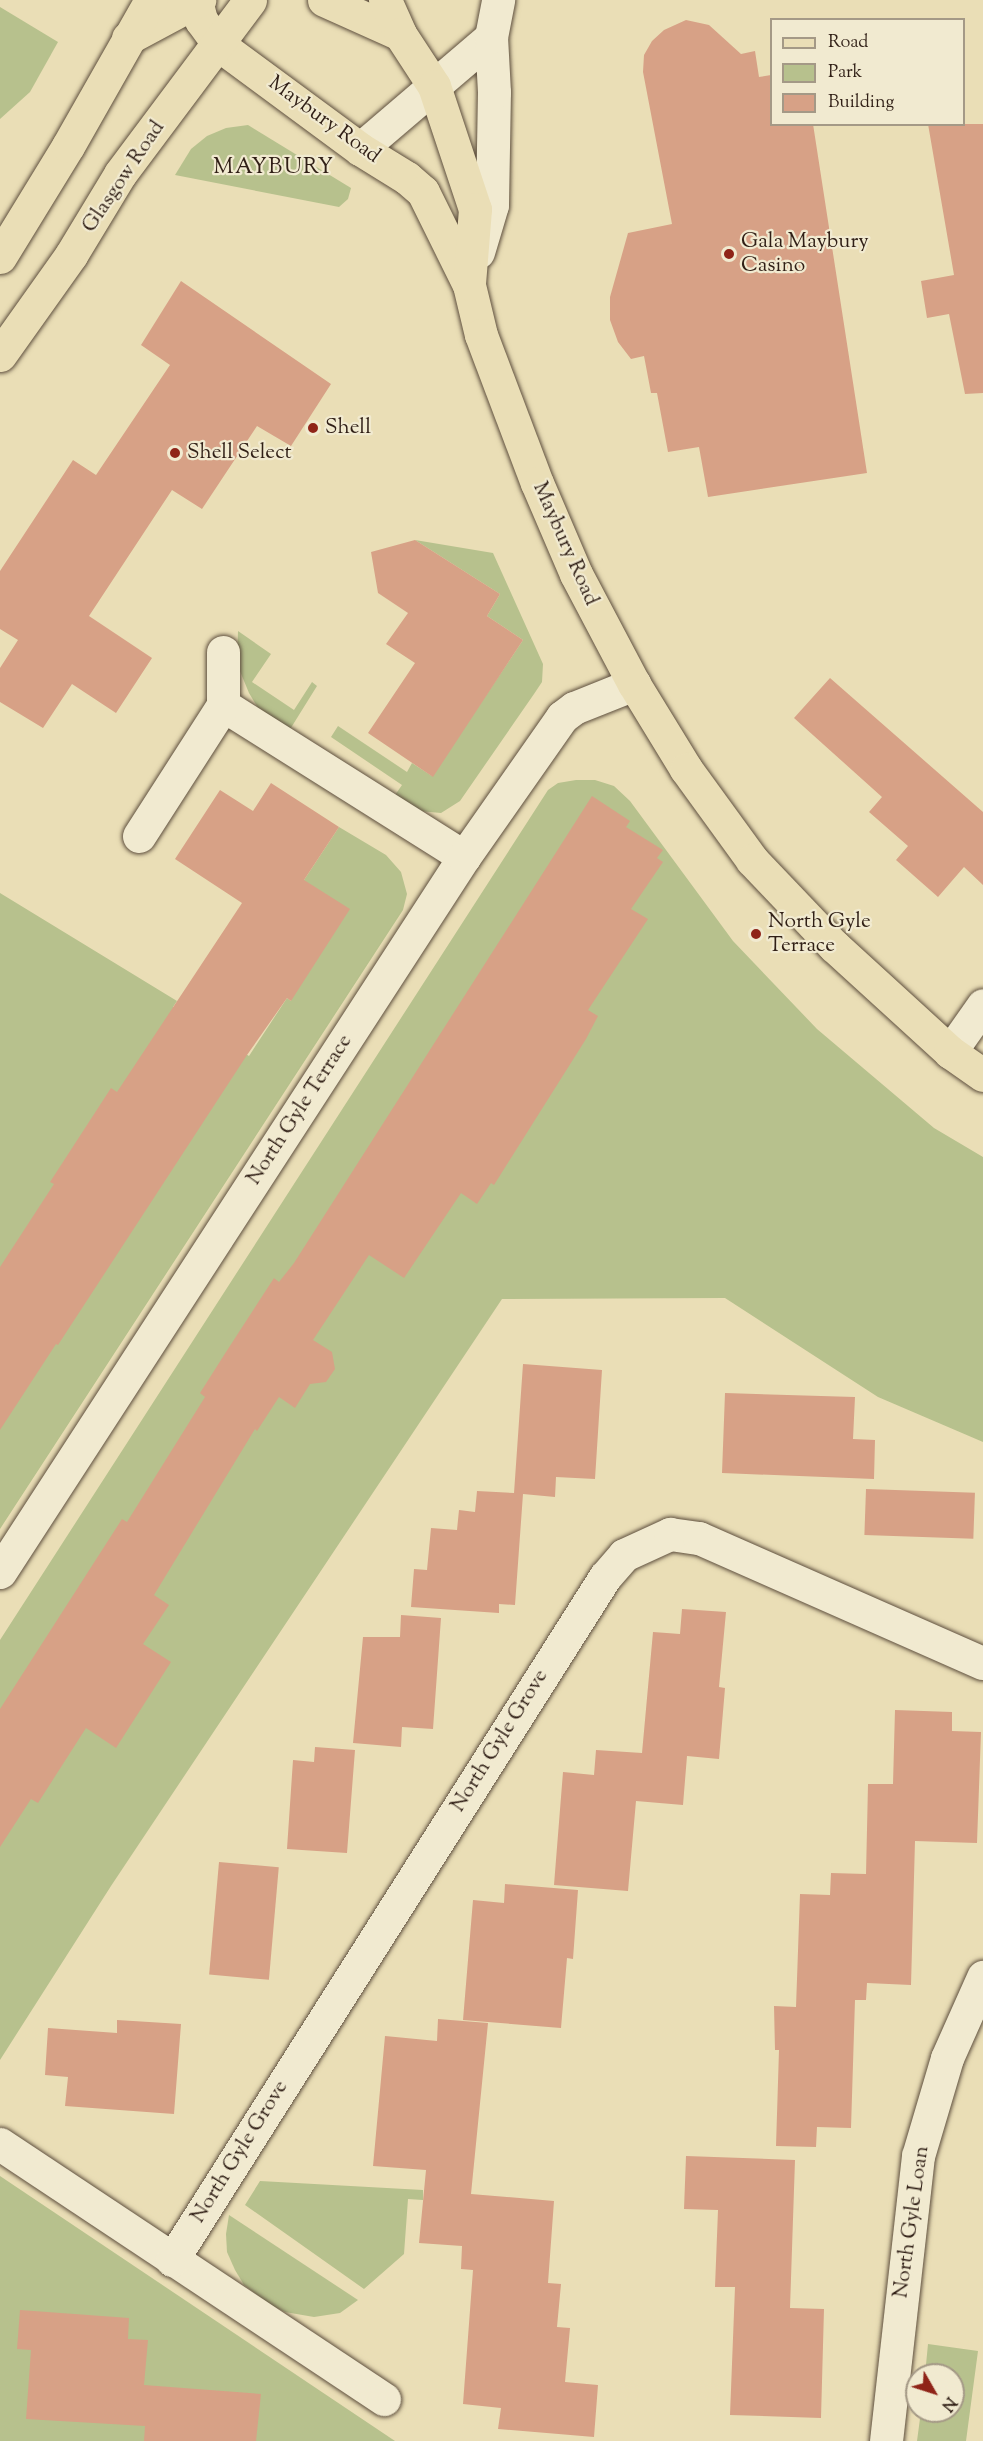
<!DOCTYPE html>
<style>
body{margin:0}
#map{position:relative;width:983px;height:2441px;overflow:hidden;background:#eadeb6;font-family:"Sorts Mill Goudy",serif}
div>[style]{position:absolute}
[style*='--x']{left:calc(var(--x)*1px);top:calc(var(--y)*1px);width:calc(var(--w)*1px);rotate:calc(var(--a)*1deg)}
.green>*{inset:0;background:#b7c18d}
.building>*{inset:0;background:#d7a186;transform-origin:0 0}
.roads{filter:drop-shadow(0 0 2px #5e4f3e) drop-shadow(0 0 2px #5e4f3e)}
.minor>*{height:33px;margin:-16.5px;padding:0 16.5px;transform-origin:16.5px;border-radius:16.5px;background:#f1ead0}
.major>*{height:33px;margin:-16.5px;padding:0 16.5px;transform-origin:16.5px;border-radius:16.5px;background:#eadeb6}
.dots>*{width:16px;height:16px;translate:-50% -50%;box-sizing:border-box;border:3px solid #f1ead0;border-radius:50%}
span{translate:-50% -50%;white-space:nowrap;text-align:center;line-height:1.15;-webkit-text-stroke:4.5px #f1ead0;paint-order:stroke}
.street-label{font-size:21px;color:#301f16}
.poi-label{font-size:21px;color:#301f16}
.left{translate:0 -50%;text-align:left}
.neighbourhood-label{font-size:22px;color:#301f16;letter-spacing:1.5px}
.legend{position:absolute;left:770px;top:18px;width:195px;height:108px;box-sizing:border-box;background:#f1ead0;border:2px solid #a49986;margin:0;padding:8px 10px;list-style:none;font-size:18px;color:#301f16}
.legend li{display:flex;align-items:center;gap:12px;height:30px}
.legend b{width:30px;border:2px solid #a49986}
.north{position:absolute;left:905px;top:2363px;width:60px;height:60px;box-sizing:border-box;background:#f1ead0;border:2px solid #a49986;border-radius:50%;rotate:129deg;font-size:16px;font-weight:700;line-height:24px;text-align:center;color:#301f16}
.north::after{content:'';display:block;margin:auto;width:21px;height:27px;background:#8f2418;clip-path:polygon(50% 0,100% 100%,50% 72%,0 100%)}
</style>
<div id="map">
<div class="green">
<div style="clip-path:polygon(0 7px,58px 42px,30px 92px,0 119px)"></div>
<div style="clip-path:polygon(248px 125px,351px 188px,348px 199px,339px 207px,175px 175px,191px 149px,207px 136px,226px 128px)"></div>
<div style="clip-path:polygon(415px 540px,493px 553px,543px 664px,542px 682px,534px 694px,460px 801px,441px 813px,419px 811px,395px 795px,402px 785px,331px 737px,338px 726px,407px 772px,412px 763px,432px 776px,523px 640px,487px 616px,500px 594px)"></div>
<div style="clip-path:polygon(238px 631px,271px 654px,252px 682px,294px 710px,312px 682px,317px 686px,289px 731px,258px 708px,249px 693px,237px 664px)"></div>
<div style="clip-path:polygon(576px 780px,595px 780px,614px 786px,630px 801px,733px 941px,817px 1029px,934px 1128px,983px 1157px,983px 1442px,878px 1397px,725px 1298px,502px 1299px,111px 1886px,0 2060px,0 1640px,548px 790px,558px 783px)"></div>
<div style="clip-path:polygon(339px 827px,386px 855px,401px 872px,407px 894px,403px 910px,0 1529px,0 893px,177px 1001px,173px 1007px,249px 1056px,287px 998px,291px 1001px,304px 880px)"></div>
<div style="clip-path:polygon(0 2176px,395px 2441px,0 2441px)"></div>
<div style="clip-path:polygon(260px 2181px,423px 2190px,423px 2200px,408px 2199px,404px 2254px,364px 2289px,245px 2205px)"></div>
<div style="clip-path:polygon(229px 2215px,358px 2300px,340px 2313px,314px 2317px,285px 2312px,271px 2305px,244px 2285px,235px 2270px,227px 2252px,226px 2234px)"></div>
<div style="clip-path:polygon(928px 2344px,978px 2351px,966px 2441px,917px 2441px,921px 2411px,953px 2411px,953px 2375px,925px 2375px)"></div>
</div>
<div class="building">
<div style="clip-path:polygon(686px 20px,709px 25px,741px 54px,755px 51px,759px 77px,771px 75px,771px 124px,813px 124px,867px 473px,708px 497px,699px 447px,668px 452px,657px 393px,651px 393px,644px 356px,631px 359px,618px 342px,610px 320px,610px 297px,628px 233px,672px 224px,643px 72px,644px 55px,652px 41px,664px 30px)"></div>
<div style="clip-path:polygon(928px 124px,983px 124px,983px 393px,965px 394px,949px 314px,927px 318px,921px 281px,954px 275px)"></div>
<div style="clip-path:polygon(181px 281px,331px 384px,291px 446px,257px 426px,202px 509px,172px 490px,89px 616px,152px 658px,116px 713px,72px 684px,43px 728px,0 702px,0 668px,18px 640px,0 629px,0 571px,73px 460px,96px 475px,170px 365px,141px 345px)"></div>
<div style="clip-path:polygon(415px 540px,500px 594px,487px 616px,523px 640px,433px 777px,368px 733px,415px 663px,386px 644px,408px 613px,378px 593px,371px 552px)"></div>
<div style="clip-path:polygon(830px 678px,983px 812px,983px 885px,964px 867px,938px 897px,896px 860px,908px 846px,869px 812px,882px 797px,794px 718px)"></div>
<div style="clip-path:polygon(271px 783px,339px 827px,304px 880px,350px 909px,291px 1001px,287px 998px,247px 1055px,58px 1345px,56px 1344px,0 1430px,0 1267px,54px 1184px,50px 1182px,111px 1088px,117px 1092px,242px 903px,175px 859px,220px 790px,253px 811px)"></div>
<div style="clip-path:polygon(592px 796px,630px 821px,626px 827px,663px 850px,657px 858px,663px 862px,631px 909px,648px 919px,588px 1010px,598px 1016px,586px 1039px,494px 1185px,491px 1183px,477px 1204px,461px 1193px,404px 1278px,369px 1255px,313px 1340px,332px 1352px,335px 1369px,326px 1382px,310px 1384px,295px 1408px,279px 1397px,257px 1431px,255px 1429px,154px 1595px,169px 1605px,143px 1644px,171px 1662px,116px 1748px,86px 1728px,38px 1803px,31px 1799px,0 1847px,0 1709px,122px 1519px,127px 1522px,205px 1397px,200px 1393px,226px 1352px,274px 1278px,279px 1282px,294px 1263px)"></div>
<div style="clip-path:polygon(523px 1364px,602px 1370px,595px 1479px,556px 1477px,555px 1497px,523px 1494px,515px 1605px,499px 1604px,499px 1613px,411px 1607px,414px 1569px,427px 1570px,431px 1528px,457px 1530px,459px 1510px,475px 1512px,477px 1491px,514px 1493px)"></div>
<div style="clip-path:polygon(725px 1393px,855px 1397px,853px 1439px,875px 1440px,874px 1479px,722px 1473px)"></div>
<div style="left:866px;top:1489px;width:109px;height:46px;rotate:2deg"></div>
<div style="clip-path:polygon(682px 1609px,726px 1612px,719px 1687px,725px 1688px,719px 1759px,687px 1756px,683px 1805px,636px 1801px,628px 1891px,554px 1885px,563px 1772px,594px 1775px,596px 1750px,642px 1753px,653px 1632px,680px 1634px)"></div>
<div style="clip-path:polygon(401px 1615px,441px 1618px,433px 1729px,402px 1727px,401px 1747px,353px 1743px,363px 1637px,400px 1637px)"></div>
<div style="clip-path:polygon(895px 1710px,952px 1712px,952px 1731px,981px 1732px,977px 1843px,915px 1841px,911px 1985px,867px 1983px,866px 2000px,855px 2000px,851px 2128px,817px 2127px,816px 2147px,776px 2146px,779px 2050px,775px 2050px,774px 2006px,796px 2007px,800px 1894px,830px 1895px,831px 1873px,866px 1874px,868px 1784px,893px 1784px)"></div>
<div style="clip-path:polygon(315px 1747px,355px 1750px,347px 1853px,287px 1849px,293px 1760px,314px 1762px)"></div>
<div style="left:219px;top:1862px;width:60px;height:113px;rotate:5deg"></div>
<div style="clip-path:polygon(505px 1884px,578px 1890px,573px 1959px,567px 1958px,561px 2028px,463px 2020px,473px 1900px,504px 1903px)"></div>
<div style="clip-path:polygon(438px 2019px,488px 2023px,471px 2194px,554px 2201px,548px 2283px,561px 2284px,557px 2327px,570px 2328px,565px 2382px,598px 2385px,594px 2437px,498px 2429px,501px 2408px,463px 2404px,473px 2270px,461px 2269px,462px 2246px,419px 2243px,426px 2170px,373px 2166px,385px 2036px,437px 2041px)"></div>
<div style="clip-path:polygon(117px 2020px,181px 2024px,174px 2114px,65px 2106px,68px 2077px,45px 2075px,48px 2028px,117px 2033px)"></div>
<div style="clip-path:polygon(686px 2156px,795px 2160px,790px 2308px,824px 2309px,821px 2418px,730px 2415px,735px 2287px,715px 2287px,718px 2210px,684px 2209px)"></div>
<div style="clip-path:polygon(20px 2310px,129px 2318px,128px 2339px,148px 2340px,144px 2385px,261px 2394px,256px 2441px,144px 2441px,145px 2426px,26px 2419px,31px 2350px,17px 2349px)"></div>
</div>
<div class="roads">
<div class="minor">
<div style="--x:360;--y:149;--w:172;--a:-40.5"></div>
<div style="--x:478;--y:252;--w:49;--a:-73.4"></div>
<div style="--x:492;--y:205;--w:113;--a:-89"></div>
<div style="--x:494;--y:92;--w:55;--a:-93.1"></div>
<div style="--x:491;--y:37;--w:38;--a:-79"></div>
<div style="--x:223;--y:705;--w:285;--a:32.2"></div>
<div style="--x:139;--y:836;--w:156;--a:-57.3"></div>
<div style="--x:223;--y:705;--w:53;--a:-90"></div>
<div style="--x:950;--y:1052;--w:57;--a:-54.9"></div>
<div style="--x:0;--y:1572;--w:852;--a:-57.02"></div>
<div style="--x:464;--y:857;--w:171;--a:-55"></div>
<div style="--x:562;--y:717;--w:15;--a:-37"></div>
<div style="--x:574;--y:708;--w:65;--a:-21.8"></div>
<div style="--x:0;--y:2144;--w:461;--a:33.6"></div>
<div style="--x:172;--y:2260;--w:809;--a:-57.63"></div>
<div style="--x:605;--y:1577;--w:29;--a:-49"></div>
<div style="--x:624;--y:1555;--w:51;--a:-24.5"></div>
<div style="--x:670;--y:1534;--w:29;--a:8"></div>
<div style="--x:699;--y:1538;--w:310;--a:23.8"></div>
<div style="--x:886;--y:2441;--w:287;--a:-83.6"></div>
<div style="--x:918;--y:2156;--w:102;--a:-73.5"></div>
<div style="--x:947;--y:2058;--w:89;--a:-66"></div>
</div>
<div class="major">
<div style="--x:196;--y:0;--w:21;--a:76"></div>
<div style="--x:201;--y:20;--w:31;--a:54"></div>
<div style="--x:219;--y:45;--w:175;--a:36.4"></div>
<div style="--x:360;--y:149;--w:55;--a:31.7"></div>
<div style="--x:407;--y:178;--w:21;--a:41"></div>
<div style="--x:423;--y:192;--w:104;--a:63.7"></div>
<div style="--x:469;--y:285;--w:51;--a:76.5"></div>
<div style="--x:481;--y:335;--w:158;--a:69.3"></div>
<div style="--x:537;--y:483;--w:99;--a:66.8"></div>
<div style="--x:576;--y:574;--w:124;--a:62.2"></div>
<div style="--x:634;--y:684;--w:100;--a:58.5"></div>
<div style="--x:686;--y:769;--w:112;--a:54"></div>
<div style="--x:752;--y:860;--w:119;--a:46.4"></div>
<div style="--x:834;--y:946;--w:157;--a:42.4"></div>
<div style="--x:950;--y:1052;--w:40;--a:34.9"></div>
<div style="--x:324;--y:0;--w:83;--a:24.1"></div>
<div style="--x:385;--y:0;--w:37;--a:66"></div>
<div style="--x:400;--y:34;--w:62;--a:56.8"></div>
<div style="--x:434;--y:86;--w:130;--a:71.6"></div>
<div style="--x:475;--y:209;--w:75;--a:94.6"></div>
<div style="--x:128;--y:38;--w:81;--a:-28.2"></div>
<div style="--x:0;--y:257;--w:130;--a:-58.5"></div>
<div style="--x:68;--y:146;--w:168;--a:-60.4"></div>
<div style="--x:0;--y:355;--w:123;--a:-54.6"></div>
<div style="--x:71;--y:255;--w:95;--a:-58.8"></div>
<div style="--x:120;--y:174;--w:217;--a:-53.2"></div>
</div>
</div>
<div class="dots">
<div style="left:729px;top:254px;background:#8f2418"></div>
<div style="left:313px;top:428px;background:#8f2418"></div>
<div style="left:175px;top:453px;background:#8f2418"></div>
<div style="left:756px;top:934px;background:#8f2418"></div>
</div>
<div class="street-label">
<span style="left:324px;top:120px;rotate:36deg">Maybury Road</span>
<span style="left:124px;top:177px;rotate:-56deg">Glasgow Road</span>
<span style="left:565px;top:544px;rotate:66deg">Maybury Road</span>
<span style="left:300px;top:1110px;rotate:-57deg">North Gyle Terrace</span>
<span style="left:500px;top:1741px;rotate:-58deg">North Gyle Grove</span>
<span style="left:240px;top:2152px;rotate:-58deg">North Gyle Grove</span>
<span style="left:912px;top:2222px;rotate:-82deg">North Gyle Loan</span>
</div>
<div class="poi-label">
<span class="left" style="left:741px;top:254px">Gala Maybury<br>Casino</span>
<span class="left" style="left:325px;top:428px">Shell</span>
<span class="left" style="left:187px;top:453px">Shell Select</span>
<span class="left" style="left:768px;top:934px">North Gyle<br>Terrace</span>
</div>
<div class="neighbourhood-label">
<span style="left:274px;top:169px">MAYBURY</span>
</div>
<ul class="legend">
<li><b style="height:8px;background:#eadeb6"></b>Road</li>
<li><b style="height:16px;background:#b7c18d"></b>Park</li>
<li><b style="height:16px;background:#d7a186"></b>Building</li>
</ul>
<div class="north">N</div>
</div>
